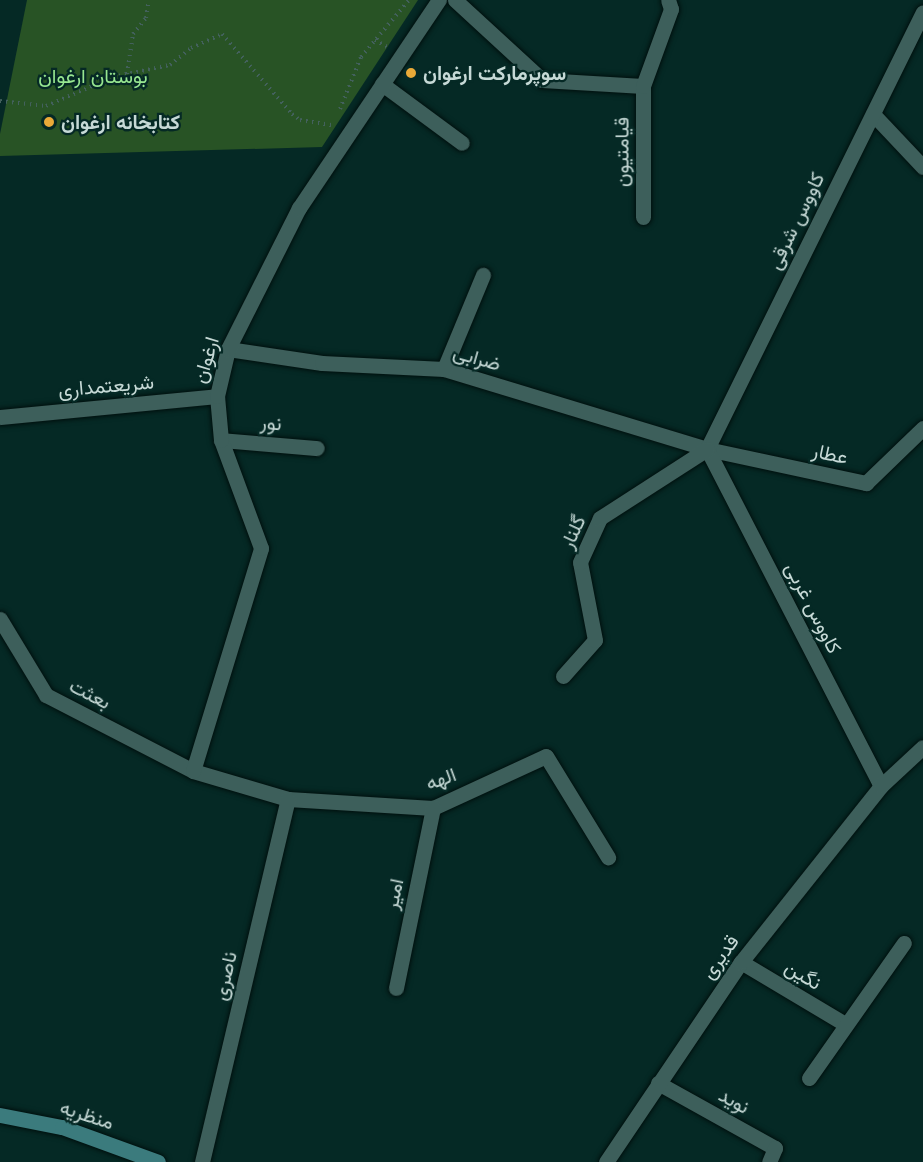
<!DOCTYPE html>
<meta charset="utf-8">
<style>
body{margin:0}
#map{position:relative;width:923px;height:1162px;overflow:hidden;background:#052925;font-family:"Nunito Sans",Vazirmatn,sans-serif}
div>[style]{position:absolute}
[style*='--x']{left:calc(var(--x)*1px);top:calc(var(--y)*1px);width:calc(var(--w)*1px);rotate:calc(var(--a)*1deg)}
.green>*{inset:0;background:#285325}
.path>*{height:4px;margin-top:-2px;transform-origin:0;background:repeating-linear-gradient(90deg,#43615d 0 1.5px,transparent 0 6px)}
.roads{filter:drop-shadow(0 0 2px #00100e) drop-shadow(0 0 2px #00100e)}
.street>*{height:15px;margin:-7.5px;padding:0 7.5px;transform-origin:7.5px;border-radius:7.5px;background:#3d5f5b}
.secondary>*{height:15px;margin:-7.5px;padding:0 7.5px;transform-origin:7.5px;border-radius:7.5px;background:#3b7b7d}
.dots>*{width:16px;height:16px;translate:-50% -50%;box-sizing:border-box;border:3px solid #052925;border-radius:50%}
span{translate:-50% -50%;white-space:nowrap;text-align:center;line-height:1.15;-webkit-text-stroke:4.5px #052925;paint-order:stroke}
.poi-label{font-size:20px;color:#c6d9d6;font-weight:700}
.left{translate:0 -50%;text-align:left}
.park-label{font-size:20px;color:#97e690}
.street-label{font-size:20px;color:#c6d9d6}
</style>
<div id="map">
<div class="green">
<div style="clip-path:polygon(27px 0,418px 0,322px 147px,0 156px,0 134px)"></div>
</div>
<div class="path">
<div style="--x:375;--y:40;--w:14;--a:30"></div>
<div style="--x:127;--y:74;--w:40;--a:-81.5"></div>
<div style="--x:133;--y:34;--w:21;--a:-51"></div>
<div style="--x:146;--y:18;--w:18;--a:-81"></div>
<div style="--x:0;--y:101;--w:46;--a:6.2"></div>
<div style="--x:46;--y:106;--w:73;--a:-23.4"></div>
<div style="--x:113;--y:77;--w:58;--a:-11.9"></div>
<div style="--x:170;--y:65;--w:27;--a:-39"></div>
<div style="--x:191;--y:48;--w:34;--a:-24"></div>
<div style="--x:222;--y:34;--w:106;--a:48.8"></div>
<div style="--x:292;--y:114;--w:10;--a:37"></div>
<div style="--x:300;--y:120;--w:33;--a:9"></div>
<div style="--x:340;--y:109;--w:56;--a:-68"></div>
<div style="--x:361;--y:57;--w:75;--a:-49.9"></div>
</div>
<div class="roads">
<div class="street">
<div style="--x:455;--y:0;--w:118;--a:42.6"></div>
<div style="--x:542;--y:80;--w:101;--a:3.4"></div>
<div style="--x:382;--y:84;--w:99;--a:36.4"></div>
<div style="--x:873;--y:114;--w:73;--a:46.7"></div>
<div style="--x:643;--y:217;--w:131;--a:-90"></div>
<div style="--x:643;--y:86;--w:82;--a:-70"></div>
<div style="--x:671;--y:9;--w:9;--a:-108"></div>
<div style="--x:228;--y:349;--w:95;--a:8.5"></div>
<div style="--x:322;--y:363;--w:122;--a:2.8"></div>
<div style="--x:444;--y:369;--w:275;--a:16.9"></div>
<div style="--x:707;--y:449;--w:163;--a:12.1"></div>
<div style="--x:866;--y:483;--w:79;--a:-44"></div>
<div style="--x:444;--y:369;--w:102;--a:-67.5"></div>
<div style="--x:0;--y:417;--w:218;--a:-5.5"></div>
<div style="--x:221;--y:440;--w:96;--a:4.8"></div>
<div style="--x:707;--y:449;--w:487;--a:-63.7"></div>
<div style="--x:707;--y:449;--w:379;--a:62.7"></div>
<div style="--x:0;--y:619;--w:89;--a:58.8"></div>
<div style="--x:46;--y:695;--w:165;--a:27.3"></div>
<div style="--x:193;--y:771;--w:99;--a:16.4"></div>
<div style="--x:288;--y:799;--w:145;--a:3.6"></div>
<div style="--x:433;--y:808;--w:124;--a:-24.7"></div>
<div style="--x:546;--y:756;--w:119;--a:58.5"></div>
<div style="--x:563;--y:676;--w:48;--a:-48.4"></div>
<div style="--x:595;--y:640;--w:79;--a:-100.9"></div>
<div style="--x:580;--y:562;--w:48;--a:-65.6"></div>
<div style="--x:600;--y:518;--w:127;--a:-32.8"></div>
<div style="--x:193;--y:771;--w:233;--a:-73"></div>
<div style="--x:261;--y:548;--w:115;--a:-110.3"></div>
<div style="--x:221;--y:440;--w:44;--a:-95.2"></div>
<div style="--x:217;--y:396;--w:48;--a:-76.8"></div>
<div style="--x:228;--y:349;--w:158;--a:-63.3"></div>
<div style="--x:299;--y:208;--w:251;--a:-56.1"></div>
<div style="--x:741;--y:962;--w:121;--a:30.8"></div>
<div style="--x:396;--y:988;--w:184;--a:-78.4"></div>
<div style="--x:809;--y:1078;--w:165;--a:-54.9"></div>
<div style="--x:658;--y:1083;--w:134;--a:29.1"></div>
<div style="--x:775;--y:1148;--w:15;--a:113"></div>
<div style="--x:202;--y:1162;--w:373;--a:-76.7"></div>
<div style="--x:606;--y:1162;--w:241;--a:-56"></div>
<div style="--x:741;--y:962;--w:225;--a:-51.5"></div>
<div style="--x:881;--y:786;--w:57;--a:-42.9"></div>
</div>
<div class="secondary">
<div style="--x:0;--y:1115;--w:63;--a:11"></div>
<div style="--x:62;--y:1127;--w:102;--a:20"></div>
</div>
</div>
<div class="dots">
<div style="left:411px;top:73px;background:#eaaa38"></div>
<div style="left:49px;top:122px;background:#eaaa38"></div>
</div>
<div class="poi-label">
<span class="left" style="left:423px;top:73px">سوپرمارکت ارغوان</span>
<span class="left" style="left:61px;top:122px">کتابخانه ارغوان</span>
</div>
<div class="park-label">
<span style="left:93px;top:76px">بوستان ارغوان</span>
</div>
<div class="street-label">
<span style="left:622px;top:152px;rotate:-90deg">قیامتیون</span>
<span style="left:796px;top:221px;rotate:-64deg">کاووس شرقی</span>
<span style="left:477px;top:358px;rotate:16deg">ضرابی</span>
<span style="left:206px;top:360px;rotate:-73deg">ارغوان</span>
<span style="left:106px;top:386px;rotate:-5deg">شریعتمداری</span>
<span style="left:271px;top:423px;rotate:5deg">نور</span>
<span style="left:830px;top:454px;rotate:12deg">عطار</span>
<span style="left:573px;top:532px;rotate:-65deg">گلنار</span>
<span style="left:813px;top:608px;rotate:63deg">کاووس غربی</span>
<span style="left:90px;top:694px;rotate:27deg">بعثت</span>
<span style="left:441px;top:779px;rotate:-20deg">الهه</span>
<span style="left:394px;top:894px;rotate:-78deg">امیر</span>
<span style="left:720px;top:957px;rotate:-54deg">قدیری</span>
<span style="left:803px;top:975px;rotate:31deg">نگین</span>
<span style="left:225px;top:976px;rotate:-77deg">ناصری</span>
<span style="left:734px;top:1101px;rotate:29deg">نوید</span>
<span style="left:87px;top:1115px;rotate:18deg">منظریه</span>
</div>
</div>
